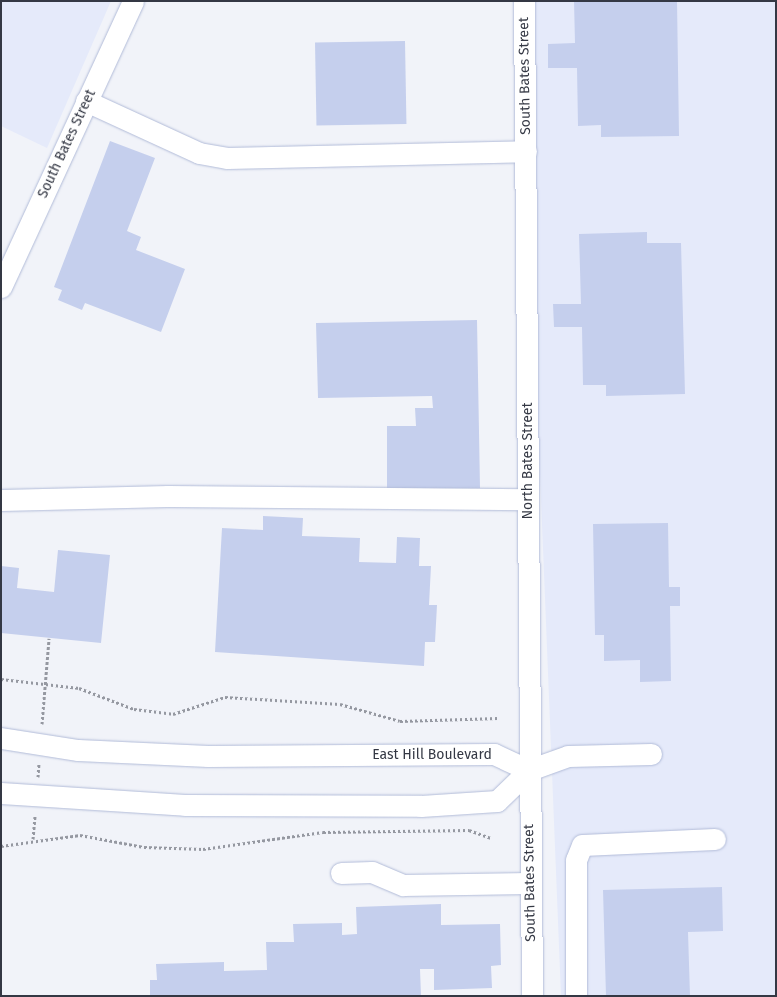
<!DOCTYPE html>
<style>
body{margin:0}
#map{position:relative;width:777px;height:997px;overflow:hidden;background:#f1f3f9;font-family:"Fira Sans",sans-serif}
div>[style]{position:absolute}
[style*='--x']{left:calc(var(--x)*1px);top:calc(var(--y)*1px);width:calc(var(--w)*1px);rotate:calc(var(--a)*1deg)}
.built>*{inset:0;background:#e5eafa}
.building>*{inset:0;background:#c5cfed;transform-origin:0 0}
.path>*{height:3px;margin-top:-1.5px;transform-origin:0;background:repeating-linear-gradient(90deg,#9598a1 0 2.5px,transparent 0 5px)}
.roads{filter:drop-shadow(0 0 1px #b1bbd8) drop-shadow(0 0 1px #b1bbd8)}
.minor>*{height:21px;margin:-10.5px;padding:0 10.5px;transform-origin:10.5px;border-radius:10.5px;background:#fff}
span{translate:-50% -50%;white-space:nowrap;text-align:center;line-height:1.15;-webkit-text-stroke:4.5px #fff;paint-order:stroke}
.street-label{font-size:14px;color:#343844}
.frame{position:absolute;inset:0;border:2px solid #343844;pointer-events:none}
</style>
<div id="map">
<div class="built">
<div style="clip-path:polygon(1px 1px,111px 1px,47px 148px,1px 126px)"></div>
<div style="clip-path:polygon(521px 1px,776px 1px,776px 996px,561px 996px)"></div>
</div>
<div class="building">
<div style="clip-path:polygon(574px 1px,677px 1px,679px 136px,601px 137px,601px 125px,578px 126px,577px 68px,548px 68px,548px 44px,575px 43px)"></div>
<div style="left:405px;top:41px;width:83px;height:90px;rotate:89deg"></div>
<div style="clip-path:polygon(110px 141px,155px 158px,127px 231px,141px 237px,136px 250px,185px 269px,161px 332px,85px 303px,82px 310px,58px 300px,62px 290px,54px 287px)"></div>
<div style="clip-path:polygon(647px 232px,647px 243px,681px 243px,685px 394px,606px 396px,606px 385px,583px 385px,582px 327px,554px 327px,553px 304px,581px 304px,579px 234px)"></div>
<div style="clip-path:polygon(477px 320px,480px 488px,387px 490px,387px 426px,416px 426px,415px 408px,433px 408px,432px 396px,318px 398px,316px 323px)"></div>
<div style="clip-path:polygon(263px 516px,303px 518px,302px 536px,360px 538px,359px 562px,396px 563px,397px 537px,420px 538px,419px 566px,431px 566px,429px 605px,437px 605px,435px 642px,425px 642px,424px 666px,215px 652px,222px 528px,263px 530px)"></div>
<div style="clip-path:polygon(668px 523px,669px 587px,680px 587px,680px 606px,670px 606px,671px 681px,640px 682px,640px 660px,604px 661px,604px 635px,595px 635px,593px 524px)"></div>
<div style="clip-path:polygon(58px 550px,110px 555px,101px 643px,1px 633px,1px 566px,19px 568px,17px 588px,54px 592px)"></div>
<div style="clip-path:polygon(722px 887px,723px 931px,688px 932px,690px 996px,606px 996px,603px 890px)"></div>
<div style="clip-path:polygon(441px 904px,441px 925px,500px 924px,501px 965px,491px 966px,492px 988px,434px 990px,434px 969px,420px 969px,421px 996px,150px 996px,150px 980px,157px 980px,156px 964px,224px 962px,224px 971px,267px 970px,266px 942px,294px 942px,293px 924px,342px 923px,342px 935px,357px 934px,356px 907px)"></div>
</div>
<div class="path">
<div style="--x:1;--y:679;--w:79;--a:6.6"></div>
<div style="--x:79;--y:688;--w:59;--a:20.9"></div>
<div style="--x:134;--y:709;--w:39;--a:7"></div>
<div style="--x:173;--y:714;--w:55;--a:-18.1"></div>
<div style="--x:225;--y:697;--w:115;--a:3.5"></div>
<div style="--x:340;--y:704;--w:62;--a:15.8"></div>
<div style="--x:400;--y:721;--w:98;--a:-1.8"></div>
<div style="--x:42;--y:724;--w:86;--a:-85.3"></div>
<div style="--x:38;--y:777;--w:14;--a:-86"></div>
<div style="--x:33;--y:839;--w:24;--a:-85"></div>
<div style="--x:1;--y:846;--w:80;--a:-7.9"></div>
<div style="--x:80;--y:835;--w:65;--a:10.6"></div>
<div style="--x:144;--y:847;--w:59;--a:1.9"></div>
<div style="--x:203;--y:849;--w:121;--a:-8.1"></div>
<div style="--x:323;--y:832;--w:146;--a:-0.8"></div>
<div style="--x:469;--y:830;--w:23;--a:20"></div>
</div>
<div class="roads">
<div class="minor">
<div style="--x:524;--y:1;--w:995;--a:89.54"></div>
<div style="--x:86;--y:101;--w:124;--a:24.7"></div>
<div style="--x:199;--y:153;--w:28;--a:10"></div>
<div style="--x:227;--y:158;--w:299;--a:-1.3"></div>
<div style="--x:1;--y:287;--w:315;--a:-65.2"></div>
<div style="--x:1;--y:500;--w:167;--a:-1.4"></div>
<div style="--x:168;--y:496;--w:360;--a:0.5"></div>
<div style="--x:1;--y:738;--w:78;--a:8.9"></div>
<div style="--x:78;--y:750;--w:130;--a:2.6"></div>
<div style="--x:208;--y:756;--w:286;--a:-0.4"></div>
<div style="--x:494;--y:754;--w:38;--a:25"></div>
<div style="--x:1;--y:793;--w:184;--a:3.7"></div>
<div style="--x:185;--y:805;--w:236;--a:0.2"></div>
<div style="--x:421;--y:806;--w:76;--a:-3.8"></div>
<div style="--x:497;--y:801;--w:45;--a:-44.1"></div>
<div style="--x:529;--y:770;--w:41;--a:-19.7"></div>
<div style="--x:568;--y:756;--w:83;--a:-1.4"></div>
<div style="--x:341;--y:873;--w:31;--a:-2"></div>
<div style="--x:372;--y:872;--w:34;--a:23"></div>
<div style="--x:403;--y:885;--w:126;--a:-0.9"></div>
<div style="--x:576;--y:996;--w:136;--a:-90"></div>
<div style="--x:576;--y:860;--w:16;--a:-68"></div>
<div style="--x:582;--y:845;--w:133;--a:-2.6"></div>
</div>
</div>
<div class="street-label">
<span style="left:525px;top:76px;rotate:-91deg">South Bates Street</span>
<span style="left:67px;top:144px;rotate:-65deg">South Bates Street</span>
<span style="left:528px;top:461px;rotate:-90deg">North Bates Street</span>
<span style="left:432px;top:755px">East Hill Boulevard</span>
<span style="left:530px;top:883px;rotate:-91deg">South Bates Street</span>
</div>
<div class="frame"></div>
</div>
